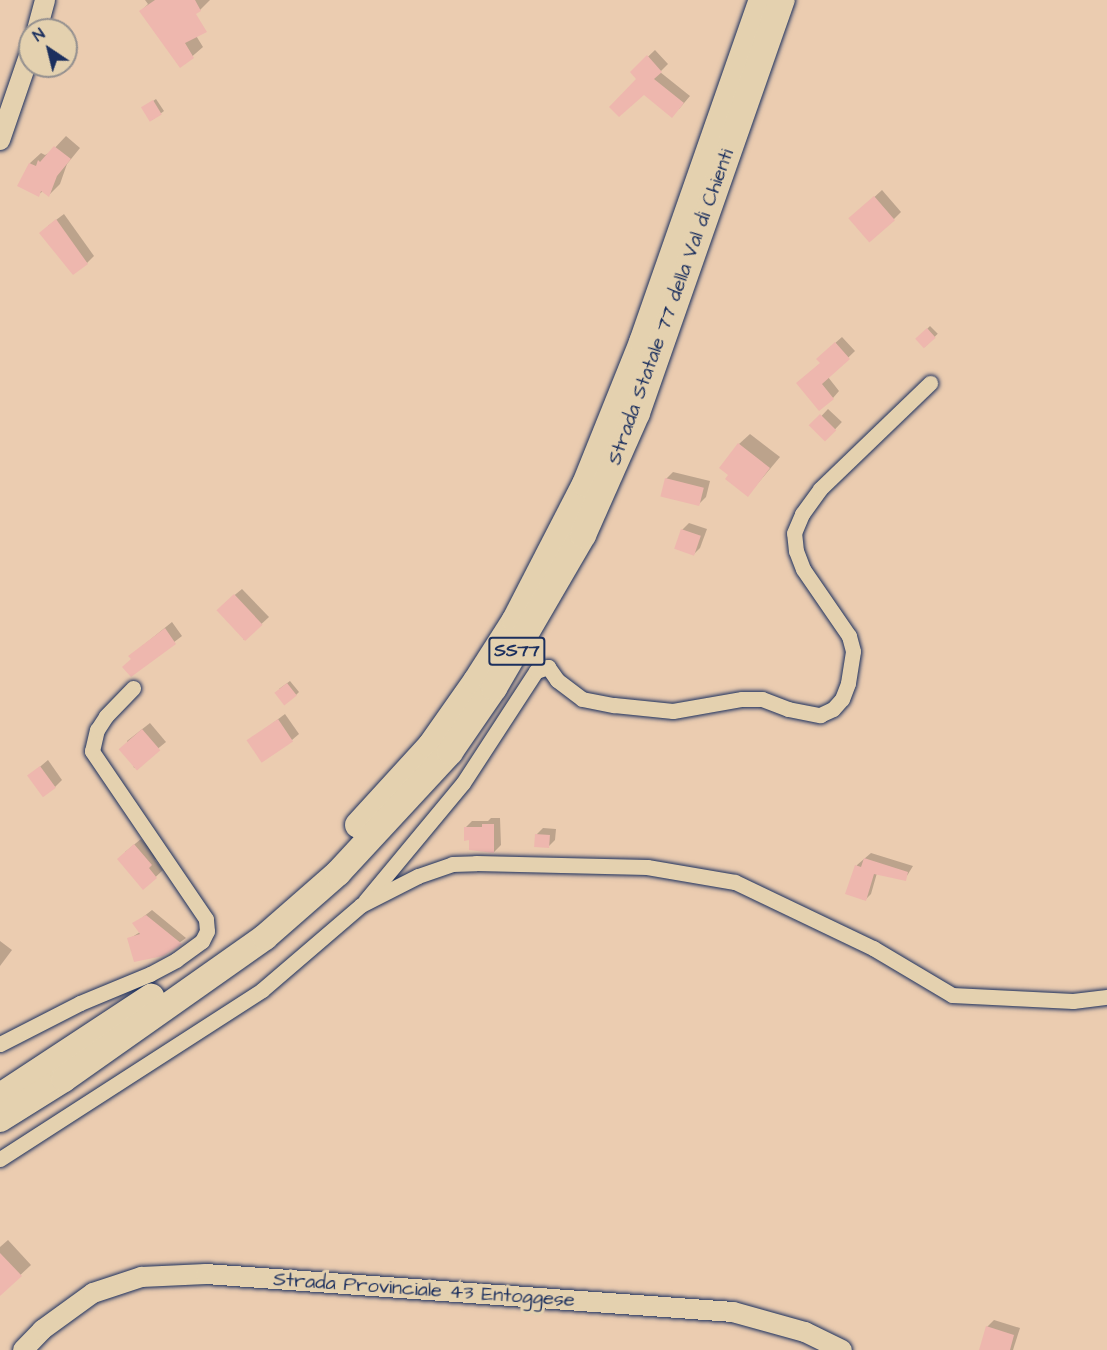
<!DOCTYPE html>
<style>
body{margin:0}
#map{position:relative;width:1107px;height:1350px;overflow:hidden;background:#ebccb0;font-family:"Architects Daughter",sans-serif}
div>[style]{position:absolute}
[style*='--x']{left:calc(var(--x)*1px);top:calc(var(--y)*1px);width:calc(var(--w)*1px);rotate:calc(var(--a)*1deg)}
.shadow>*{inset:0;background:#0003;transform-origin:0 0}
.building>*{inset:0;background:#eeb7ae;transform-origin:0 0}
.roads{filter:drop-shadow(0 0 2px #1b2f5e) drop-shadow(0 0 2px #1b2f5e)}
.minor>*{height:15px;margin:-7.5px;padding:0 7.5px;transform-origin:7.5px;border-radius:7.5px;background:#e4d1af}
.tertiary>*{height:20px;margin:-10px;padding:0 10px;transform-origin:10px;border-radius:10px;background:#e4d1af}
.trunk>*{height:26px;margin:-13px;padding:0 13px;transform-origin:13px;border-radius:13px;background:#e4d1af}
span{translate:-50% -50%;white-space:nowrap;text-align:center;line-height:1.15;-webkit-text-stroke:6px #e4d1af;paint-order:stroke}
.shield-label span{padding:2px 4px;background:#e4d1af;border:2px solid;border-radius:4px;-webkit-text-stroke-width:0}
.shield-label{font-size:18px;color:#1b2f5e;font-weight:700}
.street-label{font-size:20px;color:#1b2f5e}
.north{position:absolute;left:18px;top:18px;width:60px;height:60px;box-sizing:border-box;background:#e4d1af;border:2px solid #94908f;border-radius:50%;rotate:325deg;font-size:16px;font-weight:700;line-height:24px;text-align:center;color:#1b2f5e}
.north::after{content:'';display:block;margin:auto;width:21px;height:27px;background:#1b2f5e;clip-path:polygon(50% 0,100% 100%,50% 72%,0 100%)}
</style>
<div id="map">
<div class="shadow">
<div style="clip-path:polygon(145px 0,174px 0,203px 47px,181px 66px,141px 11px,148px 4px)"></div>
<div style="clip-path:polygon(182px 0,210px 0,200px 10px)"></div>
<div style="clip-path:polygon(655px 50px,668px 64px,660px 72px,690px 96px,679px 109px,644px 93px,638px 79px,632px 72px)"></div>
<div style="clip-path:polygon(156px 99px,164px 111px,152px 120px,147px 105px)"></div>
<div style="clip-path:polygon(66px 136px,80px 148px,67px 164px,60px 184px,49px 195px,43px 191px,38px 195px,30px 163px,41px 153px,45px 155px,51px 152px)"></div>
<div style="clip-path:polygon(882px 190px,901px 212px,894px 219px,857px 213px)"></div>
<div style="clip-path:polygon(64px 214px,94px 256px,87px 263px,48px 226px)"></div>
<div style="left:930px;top:326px;width:11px;height:18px;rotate:45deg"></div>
<div style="clip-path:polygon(842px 337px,855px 351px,828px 377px,839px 391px,833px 398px,798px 383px,822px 362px,825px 352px)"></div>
<div style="left:828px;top:409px;width:19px;height:24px;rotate:43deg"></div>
<div style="clip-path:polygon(750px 434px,780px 457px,748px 495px,739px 444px)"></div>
<div style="clip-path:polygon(673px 472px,710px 481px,706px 497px,699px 504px,666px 479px)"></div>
<div style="clip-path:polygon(689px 523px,707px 529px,700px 548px,693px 555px,682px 530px)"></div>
<div style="clip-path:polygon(242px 589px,269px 617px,244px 640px,225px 603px)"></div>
<div style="clip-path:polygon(172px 622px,182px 636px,131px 675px,133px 659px,130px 656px)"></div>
<div style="clip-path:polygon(290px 681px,299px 692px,296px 695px,279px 689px)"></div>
<div style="clip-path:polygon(285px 714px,299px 734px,292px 740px,249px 741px)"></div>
<div style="clip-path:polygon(150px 723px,166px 742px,134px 768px,127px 741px)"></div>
<div style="clip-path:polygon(48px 760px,62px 780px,55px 787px,29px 776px)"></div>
<div style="clip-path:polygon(491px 818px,500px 818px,501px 845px,494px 852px,465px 828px,472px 821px,488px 821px)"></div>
<div style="clip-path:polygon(543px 828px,556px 829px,555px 840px,548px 847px,536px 835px)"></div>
<div style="clip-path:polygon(141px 839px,158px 857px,155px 860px,163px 870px,144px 888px,125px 852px)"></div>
<div style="clip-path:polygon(871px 853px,913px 866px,905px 879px,877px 873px,871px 894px,865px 900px,847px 893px,857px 865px)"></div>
<div style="clip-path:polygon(152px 910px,186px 938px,162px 955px,129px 939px,140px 932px,134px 924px)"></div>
<div style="clip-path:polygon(0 941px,12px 950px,0 966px)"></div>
<div style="clip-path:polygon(8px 1240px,31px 1265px,0 1294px,0 1247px)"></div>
<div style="clip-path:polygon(994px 1320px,1020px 1328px,1013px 1350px,980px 1350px,987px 1327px)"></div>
</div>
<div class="building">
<div style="clip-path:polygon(155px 0,195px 0,201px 11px,196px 14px,207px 32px,185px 43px,194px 58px,180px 68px,139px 11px)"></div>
<div style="clip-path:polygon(647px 55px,662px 72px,654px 79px,684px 103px,672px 118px,644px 95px,619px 117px,609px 107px,636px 79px,630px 72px)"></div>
<div style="left:153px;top:100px;width:17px;height:14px;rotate:59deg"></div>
<div style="clip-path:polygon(54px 146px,71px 159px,57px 176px,49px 197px,41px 191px,39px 197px,17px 186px,29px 163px,36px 166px,38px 160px,40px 162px)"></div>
<div style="left:874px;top:196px;width:32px;height:34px;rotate:49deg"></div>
<div style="clip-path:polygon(56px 219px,88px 264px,73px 275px,39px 233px)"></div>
<div style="left:927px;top:328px;width:13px;height:16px;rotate:48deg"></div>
<div style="clip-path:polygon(835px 342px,850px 359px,822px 384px,834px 399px,819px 411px,796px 383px,820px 363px,816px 359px)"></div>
<div style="left:820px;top:414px;width:23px;height:16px;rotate:45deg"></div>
<div style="clip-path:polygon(738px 443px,770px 468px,748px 497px,725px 479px,728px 475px,719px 468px)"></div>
<div style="left:665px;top:478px;width:40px;height:19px;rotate:14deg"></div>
<div style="left:681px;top:529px;width:21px;height:21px;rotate:19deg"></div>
<div style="left:234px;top:594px;width:42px;height:24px;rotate:47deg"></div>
<div style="clip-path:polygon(165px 628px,176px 644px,131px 677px,122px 667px,131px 659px,128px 656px)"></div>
<div style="left:287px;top:683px;width:16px;height:16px;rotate:52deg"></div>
<div style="left:278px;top:719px;width:27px;height:38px;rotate:56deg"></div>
<div style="left:142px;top:729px;width:28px;height:31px;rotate:49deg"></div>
<div style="left:40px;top:766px;width:27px;height:16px;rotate:54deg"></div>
<div style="clip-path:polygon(482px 824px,494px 824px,494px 853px,469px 850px,469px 840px,464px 841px,464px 827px,482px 827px)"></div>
<div style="left:535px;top:834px;width:15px;height:13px;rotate:4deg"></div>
<div style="clip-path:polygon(134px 844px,152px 865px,149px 868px,157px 878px,143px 890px,117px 859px)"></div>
<div style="clip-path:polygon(864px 858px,908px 872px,906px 881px,874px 874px,866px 901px,845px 894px,855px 865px,861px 867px)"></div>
<div style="clip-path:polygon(146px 915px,182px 944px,163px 956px,134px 962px,127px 938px,140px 934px,132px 923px)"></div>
<div style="clip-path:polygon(0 1253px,22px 1276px,0 1296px)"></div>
<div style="clip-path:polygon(986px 1326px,1014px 1335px,1010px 1350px,979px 1350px)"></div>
</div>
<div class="roads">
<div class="minor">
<div style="--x:365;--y:901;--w:153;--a:-50.3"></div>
<div style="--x:463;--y:783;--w:134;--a:-56.9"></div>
<div style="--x:536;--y:671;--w:13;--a:-18"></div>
<div style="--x:548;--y:667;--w:16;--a:55"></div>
<div style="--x:557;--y:680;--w:31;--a:37"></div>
<div style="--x:582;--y:699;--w:33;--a:11"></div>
<div style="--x:614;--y:705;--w:59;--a:5.8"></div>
<div style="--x:673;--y:711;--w:70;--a:-9.9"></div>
<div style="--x:742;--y:699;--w:20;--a:0"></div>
<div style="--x:762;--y:699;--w:28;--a:21"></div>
<div style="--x:788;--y:709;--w:33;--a:11"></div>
<div style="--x:820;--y:715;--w:14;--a:-25"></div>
<div style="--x:833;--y:709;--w:13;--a:-48"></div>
<div style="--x:842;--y:699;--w:17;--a:-69"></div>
<div style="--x:848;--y:683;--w:32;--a:-81"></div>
<div style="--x:853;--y:651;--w:16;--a:-105"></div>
<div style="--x:849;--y:636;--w:81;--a:-124.5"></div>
<div style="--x:803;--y:569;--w:19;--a:-111"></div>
<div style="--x:796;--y:551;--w:18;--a:-96"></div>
<div style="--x:794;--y:533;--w:21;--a:-67"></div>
<div style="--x:802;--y:514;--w:31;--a:-54"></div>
<div style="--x:820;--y:489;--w:153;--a:-43.9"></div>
<div style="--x:0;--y:1044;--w:90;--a:-27.1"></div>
<div style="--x:80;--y:1003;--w:76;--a:-22.5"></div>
<div style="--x:150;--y:974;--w:30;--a:-28"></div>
<div style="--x:176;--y:960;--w:32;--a:-36"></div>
<div style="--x:202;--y:941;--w:11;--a:-63"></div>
<div style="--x:207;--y:931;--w:12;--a:-95"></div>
<div style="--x:206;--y:919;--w:203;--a:-124.2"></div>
<div style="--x:92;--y:751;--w:22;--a:-77"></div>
<div style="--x:97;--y:730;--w:17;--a:-57"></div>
<div style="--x:106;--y:716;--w:39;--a:-46"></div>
<div style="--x:0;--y:1159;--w:312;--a:-32.8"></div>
<div style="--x:262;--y:990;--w:130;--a:-40.6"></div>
<div style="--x:361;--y:905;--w:64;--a:-27"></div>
<div style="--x:418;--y:876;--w:36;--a:-19"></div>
<div style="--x:452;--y:864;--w:24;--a:-2"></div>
<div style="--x:476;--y:863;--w:171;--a:1.3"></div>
<div style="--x:647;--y:867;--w:89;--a:9.7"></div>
<div style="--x:735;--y:882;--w:153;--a:25.6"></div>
<div style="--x:873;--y:948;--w:92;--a:30.7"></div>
<div style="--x:952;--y:995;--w:121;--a:2.8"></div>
<div style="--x:1073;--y:1001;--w:34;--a:-7"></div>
</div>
<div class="tertiary">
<div style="--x:37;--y:30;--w:31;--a:-75"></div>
<div style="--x:0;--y:140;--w:92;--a:-71"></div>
<div style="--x:23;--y:1350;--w:28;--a:-46"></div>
<div style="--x:42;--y:1330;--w:63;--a:-36"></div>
<div style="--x:93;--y:1293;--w:51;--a:-18.4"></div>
<div style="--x:141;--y:1277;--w:65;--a:-2.6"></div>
<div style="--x:206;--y:1274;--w:528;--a:4.12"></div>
<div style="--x:733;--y:1312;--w:75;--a:15.5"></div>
<div style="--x:805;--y:1332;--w:41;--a:25.9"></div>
</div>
<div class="trunk">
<div style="--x:358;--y:825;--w:108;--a:-47.6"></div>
<div style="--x:431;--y:745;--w:78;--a:-54.9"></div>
<div style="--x:476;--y:681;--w:72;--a:-57.4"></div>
<div style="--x:515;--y:620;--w:153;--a:-62.8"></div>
<div style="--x:585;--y:484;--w:153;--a:-68.1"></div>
<div style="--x:642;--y:342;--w:362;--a:-70.7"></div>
<div style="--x:0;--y:1096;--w:181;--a:-33.3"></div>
<div style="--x:0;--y:1119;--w:75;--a:-32"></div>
<div style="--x:64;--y:1079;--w:246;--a:-35.2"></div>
<div style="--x:265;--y:937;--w:97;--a:-41.2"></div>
<div style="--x:338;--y:873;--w:165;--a:-47.2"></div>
<div style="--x:450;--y:752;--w:78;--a:-55.5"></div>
<div style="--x:494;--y:688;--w:177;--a:-59.8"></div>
<div style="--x:583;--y:535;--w:133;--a:-66.1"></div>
<div style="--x:637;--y:413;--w:438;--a:-70.7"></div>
</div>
</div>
<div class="shield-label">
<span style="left:517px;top:651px">SS77</span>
</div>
<div class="street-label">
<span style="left:671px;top:307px;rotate:-70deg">Strada Statale 77 della Val di Chienti</span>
<span style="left:424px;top:1290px;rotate:4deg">Strada Provinciale 43 Entoggese</span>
</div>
<div class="north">N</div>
</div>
